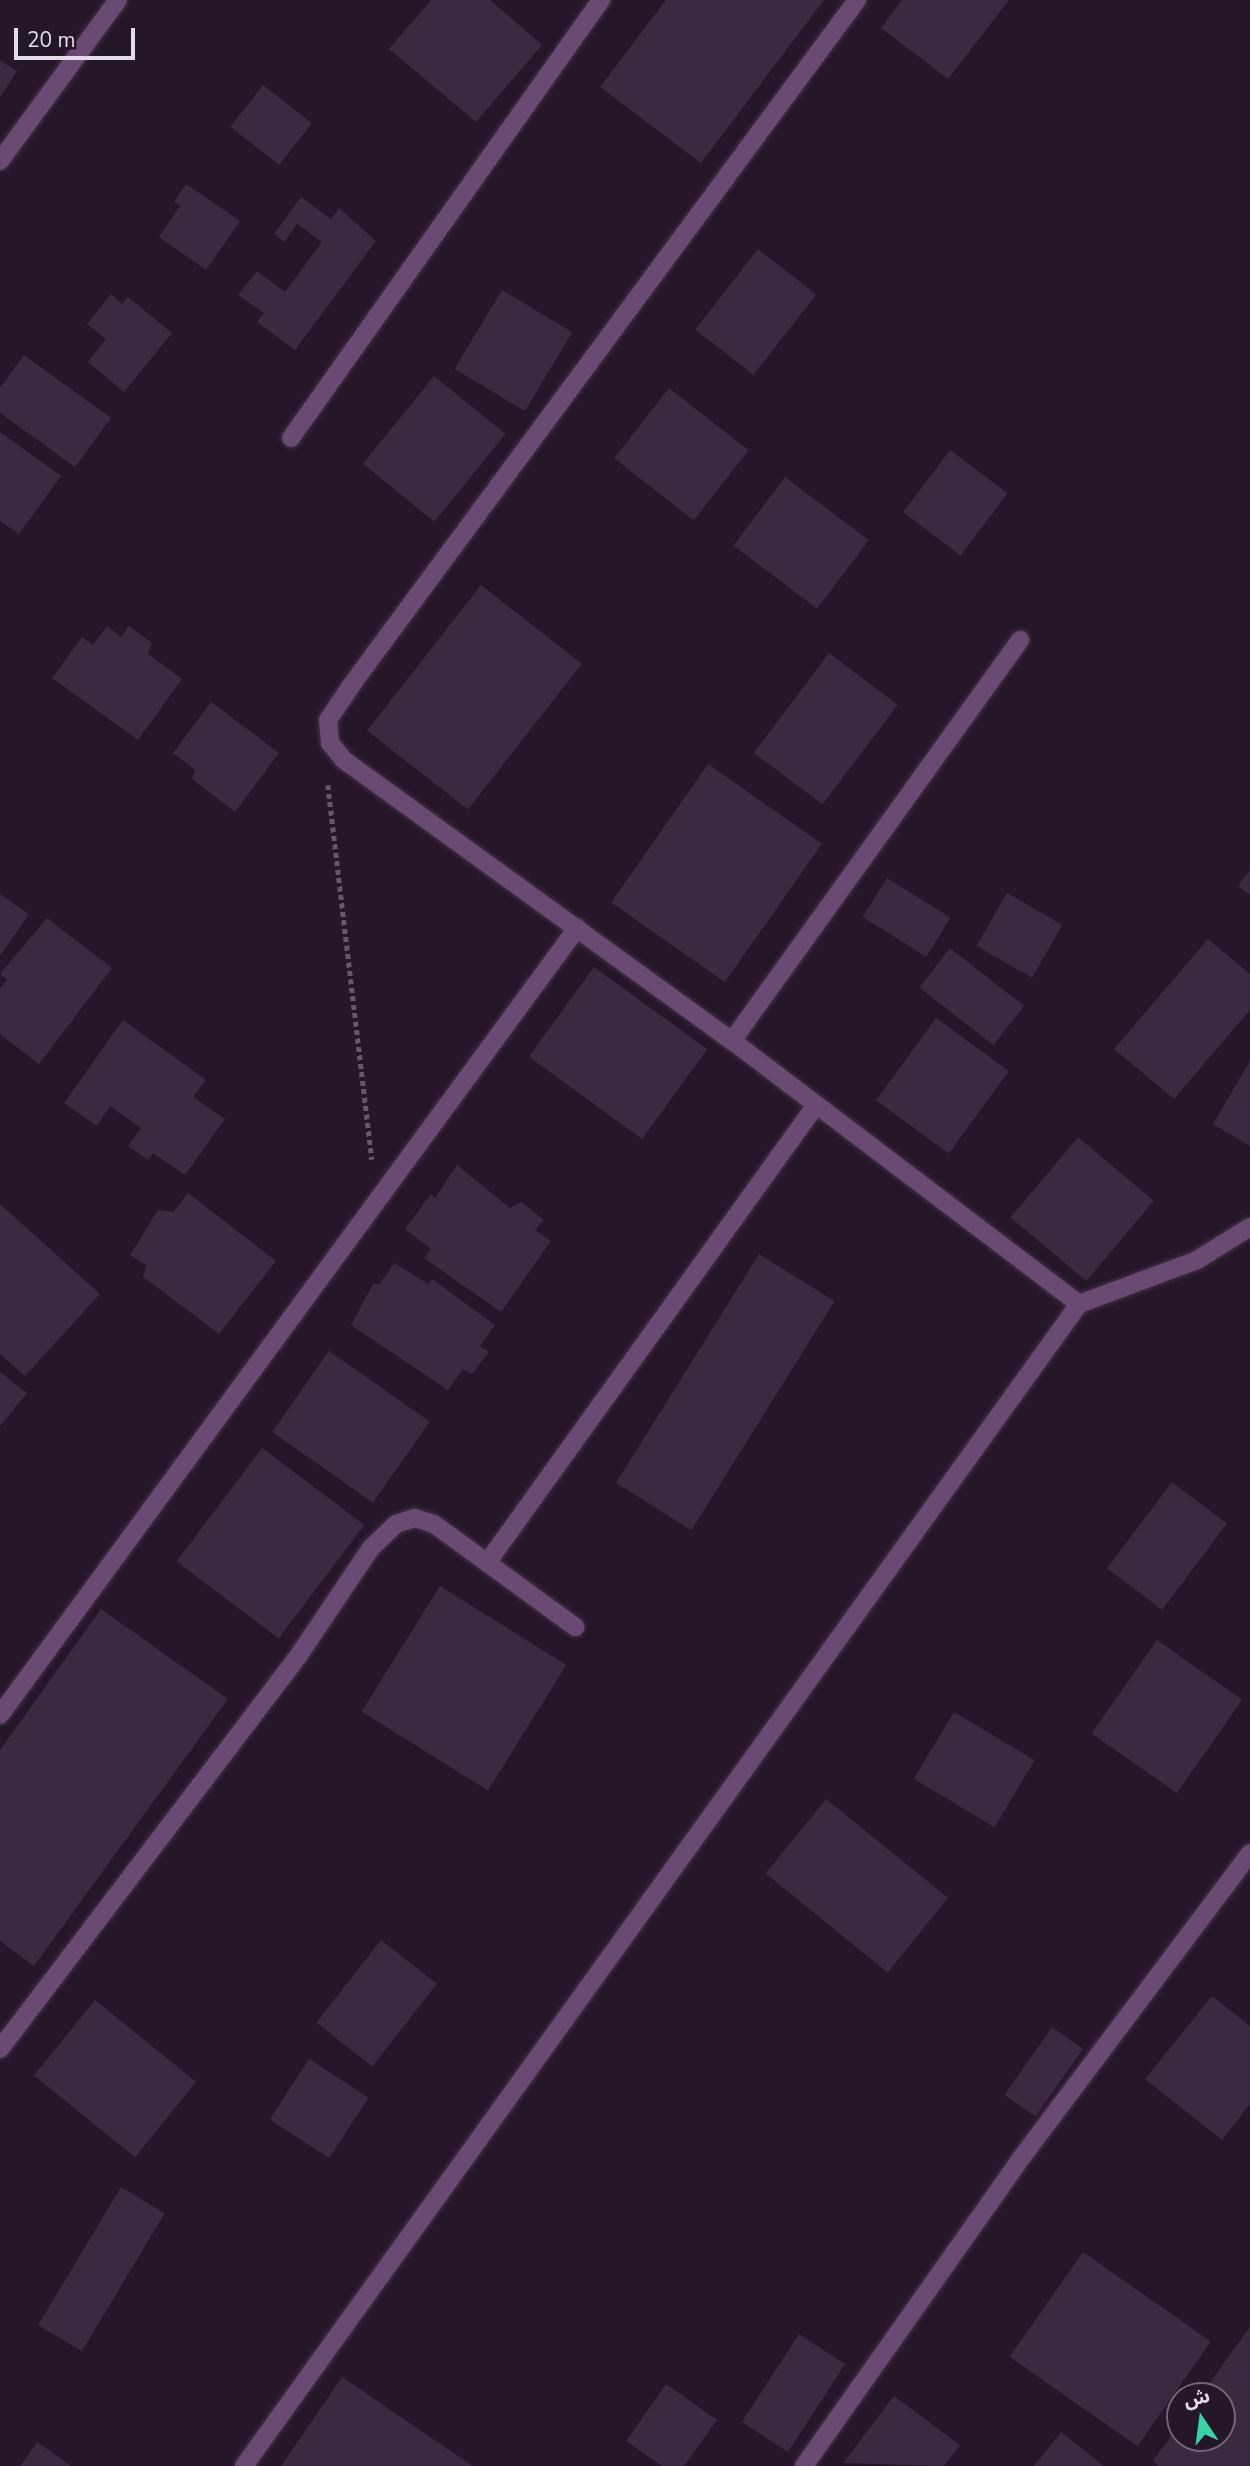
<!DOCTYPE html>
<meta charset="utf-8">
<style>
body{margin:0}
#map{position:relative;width:1250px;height:2466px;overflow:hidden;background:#251629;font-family:"Nunito Sans","Noto Sans Arabic",sans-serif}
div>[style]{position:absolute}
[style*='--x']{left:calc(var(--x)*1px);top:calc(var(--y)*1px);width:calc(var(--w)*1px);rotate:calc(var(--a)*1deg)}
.building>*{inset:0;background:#3a2a3f;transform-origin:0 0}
.path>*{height:4.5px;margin-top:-2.25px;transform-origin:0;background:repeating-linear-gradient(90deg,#655869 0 5px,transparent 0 8.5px)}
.roads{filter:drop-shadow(0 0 2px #403244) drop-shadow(0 0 2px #403244)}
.minor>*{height:18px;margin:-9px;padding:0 9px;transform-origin:9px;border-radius:9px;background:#6a4a73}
span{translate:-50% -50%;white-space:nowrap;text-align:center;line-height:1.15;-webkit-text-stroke:5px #251629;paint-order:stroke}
.north{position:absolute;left:1166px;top:2382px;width:70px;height:70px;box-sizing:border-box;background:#251629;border:2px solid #726575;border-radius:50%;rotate:347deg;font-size:19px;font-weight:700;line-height:28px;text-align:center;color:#e5dbe8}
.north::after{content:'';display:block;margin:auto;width:24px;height:32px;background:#38d4a6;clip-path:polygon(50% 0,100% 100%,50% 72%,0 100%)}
.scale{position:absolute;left:14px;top:28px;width:121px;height:32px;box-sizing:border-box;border:4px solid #e5dbe8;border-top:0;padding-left:9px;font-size:21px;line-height:24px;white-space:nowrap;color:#e5dbe8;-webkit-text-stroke:5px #251629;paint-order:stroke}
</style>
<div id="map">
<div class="building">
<div style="clip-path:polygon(431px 0,490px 0,542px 45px,476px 122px,389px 49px)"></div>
<div style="clip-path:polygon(666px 0,824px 0,701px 163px,600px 87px)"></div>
<div style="clip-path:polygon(902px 0,1009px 0,948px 79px,881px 28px)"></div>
<div style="clip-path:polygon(0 60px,17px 71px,0 97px)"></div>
<div style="left:263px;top:85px;width:62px;height:53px;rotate:38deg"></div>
<div style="clip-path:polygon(186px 184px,240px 221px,206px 270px,159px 237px,180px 206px,174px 202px)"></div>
<div style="clip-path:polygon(301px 197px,331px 219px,339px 208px,376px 241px,295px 350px,257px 322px,264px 313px,238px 295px,257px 271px,285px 292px,322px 242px,297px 224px,284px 242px,274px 234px)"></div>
<div style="left:758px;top:249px;width:74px;height:102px;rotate:38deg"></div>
<div style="left:502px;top:290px;width:82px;height:92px;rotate:31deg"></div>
<div style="clip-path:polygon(111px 294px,122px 304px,128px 297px,172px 333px,124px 392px,88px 362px,106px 339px,87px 324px)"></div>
<div style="clip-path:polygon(24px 355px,111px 418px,75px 467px,0 413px,0 388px)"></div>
<div style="left:434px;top:376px;width:92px;height:113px;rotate:39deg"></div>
<div style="left:669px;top:388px;width:101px;height:89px;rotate:38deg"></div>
<div style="clip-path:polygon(0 432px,61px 476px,19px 534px,0 521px)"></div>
<div style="left:950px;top:450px;width:72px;height:78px;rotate:37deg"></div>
<div style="left:785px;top:477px;width:105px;height:86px;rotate:37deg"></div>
<div style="left:481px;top:585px;width:128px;height:185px;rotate:38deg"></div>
<div style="clip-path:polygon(107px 626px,121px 637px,129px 626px,152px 643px,148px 654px,182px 679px,138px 740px,52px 678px,82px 637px,93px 645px)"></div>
<div style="left:829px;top:653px;width:86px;height:125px;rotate:37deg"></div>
<div style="clip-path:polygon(211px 702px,279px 753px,235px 812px,192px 779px,195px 770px,173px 753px)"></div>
<div style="left:708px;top:764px;width:139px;height:169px;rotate:35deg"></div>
<div style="clip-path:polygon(1250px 870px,1250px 895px,1238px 886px)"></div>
<div style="left:887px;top:878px;width:75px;height:46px;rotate:32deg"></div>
<div style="left:1007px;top:893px;width:64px;height:61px;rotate:30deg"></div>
<div style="clip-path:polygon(0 894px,29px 914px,0 956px)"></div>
<div style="clip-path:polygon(47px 918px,112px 968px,39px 1064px,0 1034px,0 988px,7px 980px,0 974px)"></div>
<div style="clip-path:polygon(1208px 939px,1250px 974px,1250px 1010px,1174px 1099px,1114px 1049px)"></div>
<div style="left:950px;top:948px;width:94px;height:50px;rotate:38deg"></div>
<div style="left:594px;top:967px;width:140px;height:111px;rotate:36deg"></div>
<div style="left:936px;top:1018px;width:90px;height:102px;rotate:36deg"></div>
<div style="clip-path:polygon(123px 1020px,206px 1080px,193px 1097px,225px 1119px,185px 1175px,153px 1153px,148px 1160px,128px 1146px,141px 1128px,110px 1106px,97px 1126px,64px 1103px)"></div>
<div style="clip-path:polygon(1250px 1061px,1250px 1146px,1213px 1124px)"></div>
<div style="left:1078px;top:1137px;width:99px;height:105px;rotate:40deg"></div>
<div style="clip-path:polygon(457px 1165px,510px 1208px,521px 1202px,544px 1220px,535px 1230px,551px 1241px,501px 1312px,424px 1258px,431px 1249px,405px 1229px,431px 1194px,435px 1198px)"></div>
<div style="clip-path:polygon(188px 1193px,276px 1261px,219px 1334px,143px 1277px,146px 1265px,130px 1255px,158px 1210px,173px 1212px)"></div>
<div style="clip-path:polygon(0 1204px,100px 1294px,25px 1376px,0 1354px)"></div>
<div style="left:759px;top:1254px;width:89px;height:270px;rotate:32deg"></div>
<div style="clip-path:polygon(394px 1263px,428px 1284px,432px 1279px,495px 1325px,480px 1346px,489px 1352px,472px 1374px,463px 1369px,448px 1390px,351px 1325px,373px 1284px,380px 1284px)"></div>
<div style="left:329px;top:1351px;width:123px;height:99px;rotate:35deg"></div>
<div style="clip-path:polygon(0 1372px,27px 1393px,0 1426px)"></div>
<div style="left:262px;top:1448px;width:128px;height:142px;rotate:37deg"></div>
<div style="left:1172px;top:1482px;width:69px;height:108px;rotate:37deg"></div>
<div style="left:440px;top:1586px;width:149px;height:148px;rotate:32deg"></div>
<div style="clip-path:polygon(101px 1609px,228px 1699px,34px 1966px,0 1941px,0 1750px)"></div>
<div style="left:1157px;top:1640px;width:104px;height:114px;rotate:35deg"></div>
<div style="left:954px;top:1712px;width:94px;height:78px;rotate:31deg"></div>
<div style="left:826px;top:1799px;width:157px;height:96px;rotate:39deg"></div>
<div style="left:381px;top:1940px;width:71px;height:105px;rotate:38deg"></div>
<div style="clip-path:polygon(1212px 1996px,1250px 2026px,1250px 2104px,1222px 2140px,1145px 2079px)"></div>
<div style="left:95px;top:2000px;width:130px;height:97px;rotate:39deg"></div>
<div style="left:1052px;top:2027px;width:38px;height:83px;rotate:35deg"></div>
<div style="left:309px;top:2059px;width:71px;height:72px;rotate:33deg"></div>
<div style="left:121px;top:2187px;width:51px;height:161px;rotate:31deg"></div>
<div style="left:1083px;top:2252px;width:156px;height:128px;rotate:35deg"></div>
<div style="clip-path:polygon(1250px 2327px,1250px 2466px,1159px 2466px,1153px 2461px,1180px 2424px,1180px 2438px,1222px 2438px,1222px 2396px,1200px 2396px)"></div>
<div style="left:799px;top:2334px;width:55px;height:105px;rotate:33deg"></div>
<div style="clip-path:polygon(342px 2377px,473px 2466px,281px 2466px)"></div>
<div style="clip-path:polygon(666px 2384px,717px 2420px,684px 2466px,662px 2466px,626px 2441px)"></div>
<div style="clip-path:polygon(894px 2396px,960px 2445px,944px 2466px,843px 2463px)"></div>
<div style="clip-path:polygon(1061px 2432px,1104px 2466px,1034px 2466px)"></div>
<div style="clip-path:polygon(37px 2442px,71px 2466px,20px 2466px)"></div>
</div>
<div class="path">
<div style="--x:328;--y:785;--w:377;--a:83.3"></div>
</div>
<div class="roads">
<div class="minor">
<div style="--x:0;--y:161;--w:200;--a:-53.8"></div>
<div style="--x:291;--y:438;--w:537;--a:-54.71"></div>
<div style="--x:732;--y:1041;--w:494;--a:-54.3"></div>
<div style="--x:1079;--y:1304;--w:126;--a:-20.4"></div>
<div style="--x:1197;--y:1260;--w:62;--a:-31.9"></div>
<div style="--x:487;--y:1563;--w:564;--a:-54.31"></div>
<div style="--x:0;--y:1715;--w:976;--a:-53.75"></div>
<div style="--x:0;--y:2049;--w:495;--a:-52.8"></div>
<div style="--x:299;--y:1655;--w:129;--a:-56.1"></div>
<div style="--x:371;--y:1548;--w:35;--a:-44"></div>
<div style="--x:396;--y:1524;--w:20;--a:-18"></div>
<div style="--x:415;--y:1518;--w:20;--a:18"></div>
<div style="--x:434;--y:1524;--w:175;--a:36.1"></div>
<div style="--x:244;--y:2466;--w:1431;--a:-54.3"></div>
<div style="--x:1079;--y:1304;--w:435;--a:-142.8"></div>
<div style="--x:732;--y:1041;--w:480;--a:-144.1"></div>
<div style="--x:343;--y:759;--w:21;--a:-129"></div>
<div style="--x:330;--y:743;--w:23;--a:-95"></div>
<div style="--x:328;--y:720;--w:40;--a:-56"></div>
<div style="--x:350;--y:687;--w:854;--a:-53.57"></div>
<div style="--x:804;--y:2466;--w:378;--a:-54.8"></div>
<div style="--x:1022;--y:2157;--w:380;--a:-53.1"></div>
</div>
</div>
<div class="north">ش</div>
<div class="scale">20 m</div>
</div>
